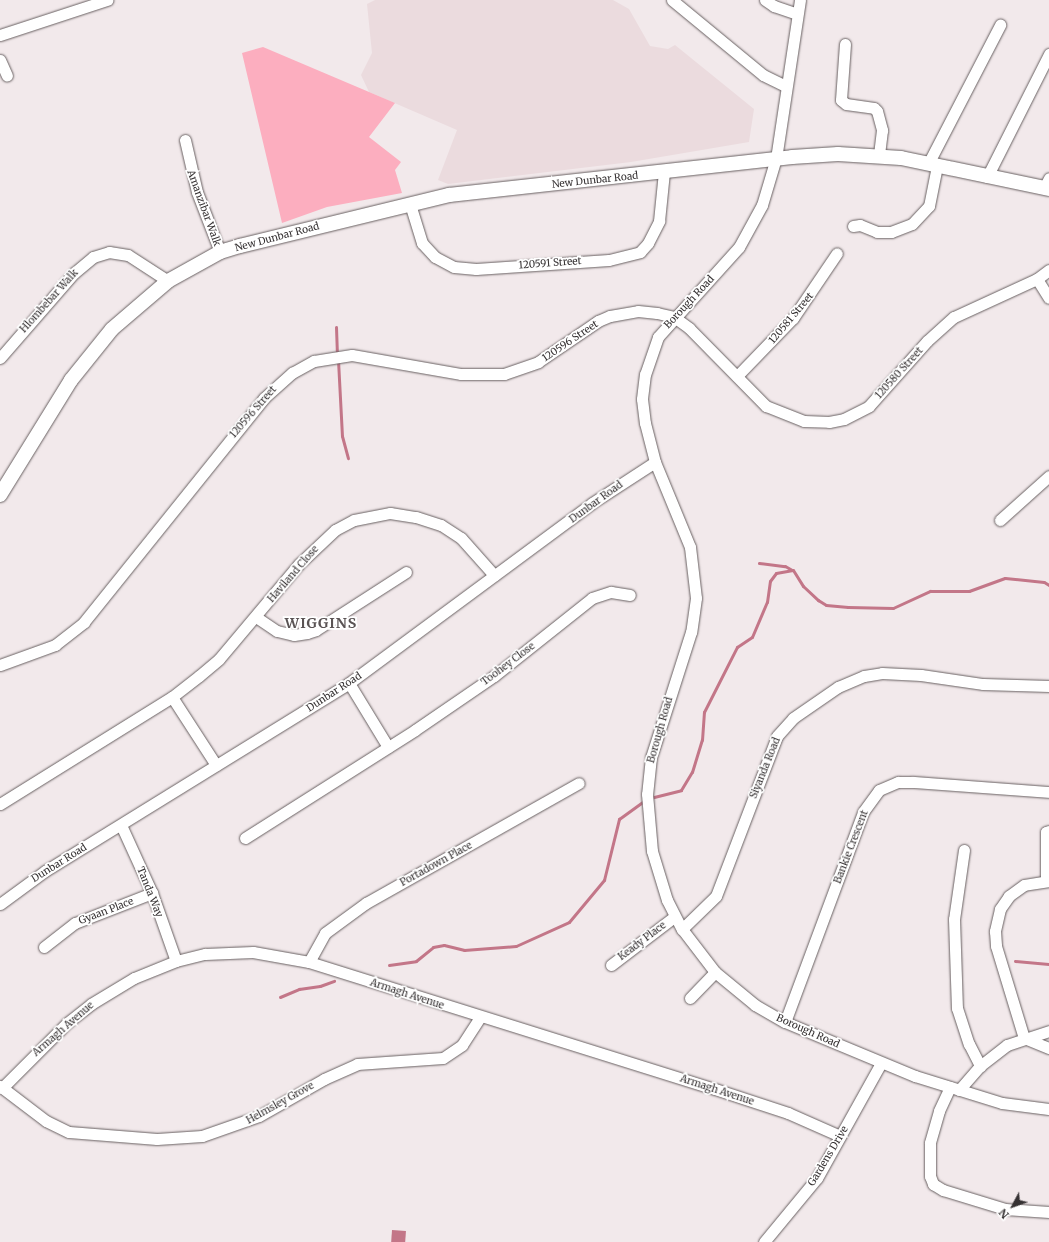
<!DOCTYPE html>
<style>
body{margin:0}
#map{position:relative;width:1049px;height:1242px;overflow:hidden;background:#f2e9eb;font-family:Merriweather,serif}
div>[style]{position:absolute}
[style*='--x']{left:calc(var(--x)*1px);top:calc(var(--y)*1px);width:calc(var(--w)*1px);rotate:calc(var(--a)*1deg)}
.built>*{inset:0;background:#ebdbde}
.green>*{inset:0;background:#fcaebf}
.water>*{inset:0;background:#c37688;transform-origin:0 0}
.stream>*{height:3px;margin:-1.5px;padding:0 1.5px;transform-origin:1.5px;border-radius:1.5px;background:#c37688}
.roads{filter:drop-shadow(0 0 1px #686061) drop-shadow(0 0 1px #686061)}
.minor>*{height:11px;margin:-5.5px;padding:0 5.5px;transform-origin:5.5px;border-radius:5.5px;background:#fff}
.tertiary>*{height:14px;margin:-7px;padding:0 7px;transform-origin:7px;border-radius:7px;background:#fff}
span{translate:-50% -50%;white-space:nowrap;text-align:center;line-height:1.15;-webkit-text-stroke:3.5px #fff;paint-order:stroke}
.street-label{font-size:10px;color:#363233}
.district-label{font-size:14px;color:#5a5354;font-weight:700;letter-spacing:1px}
.north{position:absolute;left:993px;top:1186px;width:40px;height:40px;-webkit-text-stroke:3px #fff;paint-order:stroke;rotate:229deg;font-size:11px;font-weight:700;line-height:16px;text-align:center;color:#363233}
.north::after{content:'';display:block;margin:auto;width:14px;height:18px;background:#363233;clip-path:polygon(50% 0,100% 100%,50% 72%,0 100%)}
</style>
<div id="map">
<div class="built">
<div style="clip-path:polygon(375px 0,613px 0,629px 9px,650px 46px,668px 49px,675px 45px,754px 109px,749px 142px,631px 162px,448px 184px,438px 180px,457px 130px,369px 92px,361px 75px,372px 53px,367px 4px)"></div>
</div>
<div class="green">
<div style="clip-path:polygon(263px 47px,395px 103px,369px 137px,401px 162px,395px 170px,402px 193px,327px 207px,282px 223px,242px 53px)"></div>
</div>
<div class="water">
<div style="left:392px;top:1230px;width:14px;height:12px;rotate:4deg"></div>
</div>
<div class="stream">
<div style="--x:336;--y:327;--w:28;--a:88"></div>
<div style="--x:338;--y:360;--w:76;--a:87"></div>
<div style="--x:342;--y:436;--w:23;--a:75"></div>
<div style="--x:759;--y:563;--w:26;--a:7"></div>
<div style="--x:785;--y:566;--w:8;--a:30"></div>
<div style="--x:650;--y:798;--w:32;--a:-14"></div>
<div style="--x:681;--y:790;--w:21;--a:-59"></div>
<div style="--x:692;--y:772;--w:34;--a:-73"></div>
<div style="--x:702;--y:740;--w:28;--a:-86"></div>
<div style="--x:704;--y:712;--w:73;--a:-63.1"></div>
<div style="--x:737;--y:647;--w:18;--a:-34"></div>
<div style="--x:752;--y:637;--w:38;--a:-67"></div>
<div style="--x:767;--y:602;--w:21;--a:-82"></div>
<div style="--x:770;--y:581;--w:10;--a:-53"></div>
<div style="--x:776;--y:573;--w:17;--a:-10"></div>
<div style="--x:793;--y:570;--w:19;--a:58"></div>
<div style="--x:803;--y:586;--w:21;--a:43"></div>
<div style="--x:818;--y:600;--w:9;--a:32"></div>
<div style="--x:826;--y:605;--w:22;--a:5"></div>
<div style="--x:848;--y:607;--w:45;--a:1.3"></div>
<div style="--x:893;--y:608;--w:41;--a:-24.7"></div>
<div style="--x:930;--y:591;--w:39;--a:0"></div>
<div style="--x:969;--y:591;--w:38;--a:-20"></div>
<div style="--x:1005;--y:578;--w:39;--a:6"></div>
<div style="--x:1044;--y:582;--w:6;--a:31"></div>
<div style="--x:1015;--y:961;--w:34;--a:5"></div>
<div style="--x:389;--y:965;--w:27;--a:-8"></div>
<div style="--x:416;--y:961;--w:22;--a:-39"></div>
<div style="--x:433;--y:947;--w:11;--a:-10"></div>
<div style="--x:444;--y:945;--w:21;--a:14"></div>
<div style="--x:464;--y:950;--w:52;--a:-4.4"></div>
<div style="--x:516;--y:946;--w:58;--a:-24.4"></div>
<div style="--x:569;--y:922;--w:55;--a:-50.2"></div>
<div style="--x:604;--y:880;--w:63;--a:-76.2"></div>
<div style="--x:619;--y:819;--w:32;--a:-36"></div>
<div style="--x:280;--y:997;--w:21;--a:-23"></div>
<div style="--x:299;--y:989;--w:21;--a:-8"></div>
<div style="--x:320;--y:986;--w:15;--a:-20"></div>
</div>
<div class="roads">
<div class="minor">
<div style="--x:672;--y:0;--w:118;--a:39.5"></div>
<div style="--x:763;--y:75;--w:25;--a:26"></div>
<div style="--x:765;--y:0;--w:11;--a:34"></div>
<div style="--x:774;--y:6;--w:24;--a:19"></div>
<div style="--x:800;--y:0;--w:160;--a:98.6"></div>
<div style="--x:776;--y:158;--w:49;--a:106.6"></div>
<div style="--x:762;--y:205;--w:48;--a:118.7"></div>
<div style="--x:739;--y:247;--w:121;--a:132"></div>
<div style="--x:658;--y:337;--w:39;--a:109"></div>
<div style="--x:645;--y:374;--w:25;--a:97"></div>
<div style="--x:642;--y:399;--w:24;--a:83"></div>
<div style="--x:645;--y:423;--w:40;--a:75.6"></div>
<div style="--x:655;--y:462;--w:92;--a:67.6"></div>
<div style="--x:690;--y:547;--w:51;--a:83.3"></div>
<div style="--x:696;--y:598;--w:34;--a:98"></div>
<div style="--x:691;--y:632;--w:131;--a:107.7"></div>
<div style="--x:651;--y:757;--w:37;--a:96"></div>
<div style="--x:647;--y:794;--w:57;--a:85"></div>
<div style="--x:652;--y:851;--w:51;--a:73"></div>
<div style="--x:667;--y:900;--w:33;--a:63"></div>
<div style="--x:682;--y:929;--w:54;--a:52.5"></div>
<div style="--x:715;--y:972;--w:52;--a:39.5"></div>
<div style="--x:755;--y:1005;--w:34;--a:30"></div>
<div style="--x:785;--y:1022;--w:141;--a:22.6"></div>
<div style="--x:915;--y:1076;--w:91;--a:17.2"></div>
<div style="--x:1002;--y:1103;--w:47;--a:7.3"></div>
<div style="--x:0;--y:35;--w:113;--a:-18.1"></div>
<div style="--x:845;--y:44;--w:56;--a:94.1"></div>
<div style="--x:841;--y:100;--w:6;--a:39"></div>
<div style="--x:846;--y:104;--w:28;--a:8"></div>
<div style="--x:874;--y:108;--w:4;--a:45"></div>
<div style="--x:877;--y:111;--w:20;--a:75"></div>
<div style="--x:882;--y:130;--w:26;--a:97"></div>
<div style="--x:0;--y:60;--w:17;--a:66"></div>
<div style="--x:185;--y:140;--w:53;--a:77"></div>
<div style="--x:197;--y:192;--w:64;--a:69"></div>
<div style="--x:928;--y:164;--w:157;--a:-62.6"></div>
<div style="--x:987;--y:177;--w:138;--a:-63.2"></div>
<div style="--x:1044;--y:188;--w:11;--a:-63"></div>
<div style="--x:410;--y:204;--w:41;--a:72.9"></div>
<div style="--x:422;--y:243;--w:19;--a:47"></div>
<div style="--x:435;--y:257;--w:21;--a:28"></div>
<div style="--x:454;--y:267;--w:22;--a:5"></div>
<div style="--x:476;--y:269;--w:133;--a:-3.9"></div>
<div style="--x:609;--y:260;--w:32;--a:-14"></div>
<div style="--x:640;--y:252;--w:12;--a:-48"></div>
<div style="--x:648;--y:243;--w:25;--a:-63"></div>
<div style="--x:659;--y:221;--w:49;--a:-84.2"></div>
<div style="--x:853;--y:226;--w:7;--a:-8"></div>
<div style="--x:860;--y:225;--w:18;--a:22"></div>
<div style="--x:877;--y:232;--w:14;--a:0"></div>
<div style="--x:891;--y:232;--w:22;--a:-21"></div>
<div style="--x:912;--y:224;--w:25;--a:-47"></div>
<div style="--x:929;--y:206;--w:41;--a:-78.7"></div>
<div style="--x:1037;--y:279;--w:22;--a:58"></div>
<div style="--x:0;--y:358;--w:113;--a:-49"></div>
<div style="--x:74;--y:273;--w:25;--a:-40"></div>
<div style="--x:93;--y:257;--w:17;--a:-17"></div>
<div style="--x:109;--y:252;--w:19;--a:9"></div>
<div style="--x:128;--y:255;--w:48;--a:33"></div>
<div style="--x:737;--y:376;--w:81;--a:-46"></div>
<div style="--x:793;--y:318;--w:78;--a:-55.9"></div>
<div style="--x:1000;--y:520;--w:66;--a:-41.9"></div>
<div style="--x:256;--y:617;--w:25;--a:34"></div>
<div style="--x:277;--y:631;--w:17;--a:13"></div>
<div style="--x:294;--y:635;--w:13;--a:-9"></div>
<div style="--x:307;--y:633;--w:9;--a:-18"></div>
<div style="--x:316;--y:630;--w:107;--a:-32.8"></div>
<div style="--x:0;--y:665;--w:59;--a:-20"></div>
<div style="--x:55;--y:645;--w:37;--a:-38"></div>
<div style="--x:84;--y:622;--w:287;--a:-51.2"></div>
<div style="--x:264;--y:398;--w:38;--a:-42"></div>
<div style="--x:292;--y:373;--w:25;--a:-29"></div>
<div style="--x:314;--y:361;--w:38;--a:-9"></div>
<div style="--x:352;--y:355;--w:111;--a:9.9"></div>
<div style="--x:461;--y:374;--w:43;--a:0"></div>
<div style="--x:504;--y:374;--w:36;--a:-19"></div>
<div style="--x:538;--y:362;--w:73;--a:-34.3"></div>
<div style="--x:598;--y:321;--w:13;--a:-23"></div>
<div style="--x:610;--y:316;--w:28;--a:-10"></div>
<div style="--x:638;--y:311;--w:19;--a:6"></div>
<div style="--x:657;--y:313;--w:17;--a:13"></div>
<div style="--x:674;--y:317;--w:19;--a:36"></div>
<div style="--x:689;--y:328;--w:110;--a:45.4"></div>
<div style="--x:766;--y:406;--w:41;--a:21.5"></div>
<div style="--x:804;--y:421;--w:25;--a:2"></div>
<div style="--x:829;--y:422;--w:15;--a:-11"></div>
<div style="--x:844;--y:419;--w:28;--a:-27"></div>
<div style="--x:869;--y:406;--w:87;--a:-48.3"></div>
<div style="--x:927;--y:341;--w:36;--a:-42"></div>
<div style="--x:954;--y:317;--w:91;--a:-24.6"></div>
<div style="--x:1037;--y:279;--w:15;--a:-37"></div>
<div style="--x:349;--y:683;--w:75;--a:58.6"></div>
<div style="--x:172;--y:697;--w:81;--a:57.1"></div>
<div style="--x:0;--y:804;--w:203;--a:-31.9"></div>
<div style="--x:172;--y:697;--w:34;--a:-38"></div>
<div style="--x:199;--y:676;--w:26;--a:-40"></div>
<div style="--x:219;--y:659;--w:124;--a:-49.9"></div>
<div style="--x:299;--y:564;--w:50;--a:-43.4"></div>
<div style="--x:335;--y:530;--w:21;--a:-28"></div>
<div style="--x:354;--y:520;--w:37;--a:-11"></div>
<div style="--x:390;--y:513;--w:26;--a:9"></div>
<div style="--x:416;--y:517;--w:26;--a:18"></div>
<div style="--x:441;--y:525;--w:24;--a:33"></div>
<div style="--x:461;--y:538;--w:50;--a:48.3"></div>
<div style="--x:121;--y:825;--w:75;--a:65.5"></div>
<div style="--x:152;--y:893;--w:72;--a:70.6"></div>
<div style="--x:245;--y:838;--w:201;--a:-32.4"></div>
<div style="--x:415;--y:730;--w:96;--a:-34.4"></div>
<div style="--x:494;--y:676;--w:125;--a:-38.5"></div>
<div style="--x:592;--y:598;--w:20;--a:-18"></div>
<div style="--x:611;--y:592;--w:19;--a:9"></div>
<div style="--x:964;--y:850;--w:70;--a:98.2"></div>
<div style="--x:954;--y:919;--w:89;--a:88.1"></div>
<div style="--x:957;--y:1008;--w:38;--a:72"></div>
<div style="--x:969;--y:1044;--w:25;--a:63"></div>
<div style="--x:1046;--y:881;--w:49;--a:-90"></div>
<div style="--x:1046;--y:832;--w:3;--a:-18"></div>
<div style="--x:1049;--y:881;--w:25;--a:171"></div>
<div style="--x:1024;--y:885;--w:19;--a:144"></div>
<div style="--x:1009;--y:896;--w:16;--a:125"></div>
<div style="--x:1000;--y:909;--w:23;--a:103"></div>
<div style="--x:995;--y:931;--w:15;--a:86"></div>
<div style="--x:996;--y:946;--w:96;--a:73.1"></div>
<div style="--x:1024;--y:1038;--w:27;--a:22"></div>
<div style="--x:0;--y:904;--w:56;--a:-36.3"></div>
<div style="--x:45;--y:871;--w:357;--a:-31.7"></div>
<div style="--x:349;--y:683;--w:302;--a:-36.5"></div>
<div style="--x:592;--y:503;--w:75;--a:-33.1"></div>
<div style="--x:682;--y:929;--w:47;--a:-44.1"></div>
<div style="--x:716;--y:896;--w:171;--a:-69.1"></div>
<div style="--x:777;--y:736;--w:24;--a:-48"></div>
<div style="--x:793;--y:718;--w:55;--a:-34.6"></div>
<div style="--x:838;--y:687;--w:28;--a:-23"></div>
<div style="--x:864;--y:676;--w:18;--a:-9"></div>
<div style="--x:882;--y:673;--w:39;--a:3"></div>
<div style="--x:921;--y:675;--w:63;--a:8.3"></div>
<div style="--x:983;--y:684;--w:66;--a:1.7"></div>
<div style="--x:44;--y:947;--w:39;--a:-38"></div>
<div style="--x:75;--y:923;--w:83;--a:-21.3"></div>
<div style="--x:309;--y:962;--w:33;--a:-61"></div>
<div style="--x:325;--y:933;--w:51;--a:-36.2"></div>
<div style="--x:366;--y:903;--w:244;--a:-29.4"></div>
<div style="--x:611;--y:965;--w:79;--a:-37.3"></div>
<div style="--x:690;--y:998;--w:36;--a:-46"></div>
<div style="--x:785;--y:1022;--w:224;--a:-69.6"></div>
<div style="--x:863;--y:812;--w:27;--a:-54"></div>
<div style="--x:879;--y:790;--w:21;--a:-23"></div>
<div style="--x:898;--y:782;--w:15;--a:0"></div>
<div style="--x:913;--y:782;--w:136;--a:4.2"></div>
<div style="--x:0;--y:1086;--w:58;--a:37.3"></div>
<div style="--x:46;--y:1121;--w:25;--a:26"></div>
<div style="--x:69;--y:1132;--w:88;--a:4.5"></div>
<div style="--x:157;--y:1139;--w:45;--a:-3.8"></div>
<div style="--x:202;--y:1136;--w:60;--a:-19.3"></div>
<div style="--x:259;--y:1116;--w:75;--a:-29.6"></div>
<div style="--x:324;--y:1079;--w:36;--a:-24"></div>
<div style="--x:357;--y:1064;--w:86;--a:-4"></div>
<div style="--x:443;--y:1058;--w:23;--a:-34"></div>
<div style="--x:462;--y:1045;--w:33;--a:-57"></div>
<div style="--x:950;--y:1087;--w:26;--a:115"></div>
<div style="--x:939;--y:1111;--w:33;--a:106"></div>
<div style="--x:930;--y:1143;--w:33;--a:90"></div>
<div style="--x:930;--y:1176;--w:9;--a:69"></div>
<div style="--x:933;--y:1184;--w:12;--a:31"></div>
<div style="--x:943;--y:1190;--w:65;--a:17"></div>
<div style="--x:1005;--y:1209;--w:44;--a:3.9"></div>
<div style="--x:2;--y:1088;--w:92;--a:-45"></div>
<div style="--x:67;--y:1023;--w:31;--a:-38"></div>
<div style="--x:91;--y:1004;--w:50;--a:-31.2"></div>
<div style="--x:134;--y:978;--w:45;--a:-22"></div>
<div style="--x:176;--y:961;--w:30;--a:-14"></div>
<div style="--x:205;--y:954;--w:48;--a:-2.4"></div>
<div style="--x:253;--y:952;--w:57;--a:10.1"></div>
<div style="--x:309;--y:962;--w:425;--a:17.4"></div>
<div style="--x:715;--y:1089;--w:77;--a:18.2"></div>
<div style="--x:788;--y:1113;--w:57;--a:23.9"></div>
<div style="--x:959;--y:1090;--w:32;--a:-49"></div>
<div style="--x:980;--y:1066;--w:34;--a:-38"></div>
<div style="--x:1007;--y:1045;--w:44;--a:-18.4"></div>
<div style="--x:764;--y:1242;--w:83;--a:-50.4"></div>
<div style="--x:817;--y:1178;--w:132;--a:-60.9"></div>
</div>
<div class="tertiary">
<div style="--x:0;--y:495;--w:135;--a:-58.3"></div>
<div style="--x:71;--y:380;--w:65;--a:-51.2"></div>
<div style="--x:112;--y:329;--w:74;--a:-40.6"></div>
<div style="--x:168;--y:281;--w:60;--a:-29.1"></div>
<div style="--x:220;--y:252;--w:21;--a:-17"></div>
<div style="--x:240;--y:246;--w:215;--a:-13.7"></div>
<div style="--x:449;--y:195;--w:345;--a:-6.3"></div>
<div style="--x:792;--y:157;--w:46;--a:-3.7"></div>
<div style="--x:838;--y:154;--w:63;--a:3.6"></div>
<div style="--x:901;--y:158;--w:151;--a:11.8"></div>
</div>
</div>
<div class="street-label">
<span style="left:595px;top:180px;rotate:-6deg">New Dunbar Road</span>
<span style="left:204px;top:208px;rotate:70deg">Amanzibar Walk</span>
<span style="left:277px;top:237px;rotate:-15deg">New Dunbar Road</span>
<span style="left:550px;top:263px;rotate:-4deg">120591 Street</span>
<span style="left:49px;top:301px;rotate:-48deg">Hlombebar Walk</span>
<span style="left:689px;top:302px;rotate:-47deg">Borough Road</span>
<span style="left:791px;top:318px;rotate:-50deg">120581 Street</span>
<span style="left:570px;top:341px;rotate:-34deg">120596 Street</span>
<span style="left:899px;top:373px;rotate:-48deg">120580 Street</span>
<span style="left:253px;top:412px;rotate:-49deg">120596 Street</span>
<span style="left:596px;top:502px;rotate:-36deg">Dunbar Road</span>
<span style="left:293px;top:574px;rotate:-49deg">Haviland Close</span>
<span style="left:508px;top:664px;rotate:-37deg">Toohey Close</span>
<span style="left:334px;top:692px;rotate:-33deg">Dunbar Road</span>
<span style="left:660px;top:730px;rotate:-74deg">Borough Road</span>
<span style="left:765px;top:768px;rotate:-68deg">Siyanda Road</span>
<span style="left:851px;top:847px;rotate:-69deg">Bankie Crescent</span>
<span style="left:59px;top:863px;rotate:-32deg">Dunbar Road</span>
<span style="left:436px;top:864px;rotate:-29deg">Portadown Place</span>
<span style="left:150px;top:892px;rotate:68deg">Tanda Way</span>
<span style="left:106px;top:911px;rotate:-21deg">Gyaan Place</span>
<span style="left:642px;top:941px;rotate:-37deg">Keady Place</span>
<span style="left:407px;top:994px;rotate:18deg">Armagh Avenue</span>
<span style="left:63px;top:1029px;rotate:-41deg">Armagh Avenue</span>
<span style="left:808px;top:1031px;rotate:24deg">Borough Road</span>
<span style="left:717px;top:1090px;rotate:18deg">Armagh Avenue</span>
<span style="left:280px;top:1103px;rotate:-29deg">Helmsley Grove</span>
<span style="left:828px;top:1156px;rotate:-59deg">Gardens Drive</span>
</div>
<div class="district-label">
<span style="left:321px;top:623px">WIGGINS</span>
</div>
<div class="north">N</div>
</div>
